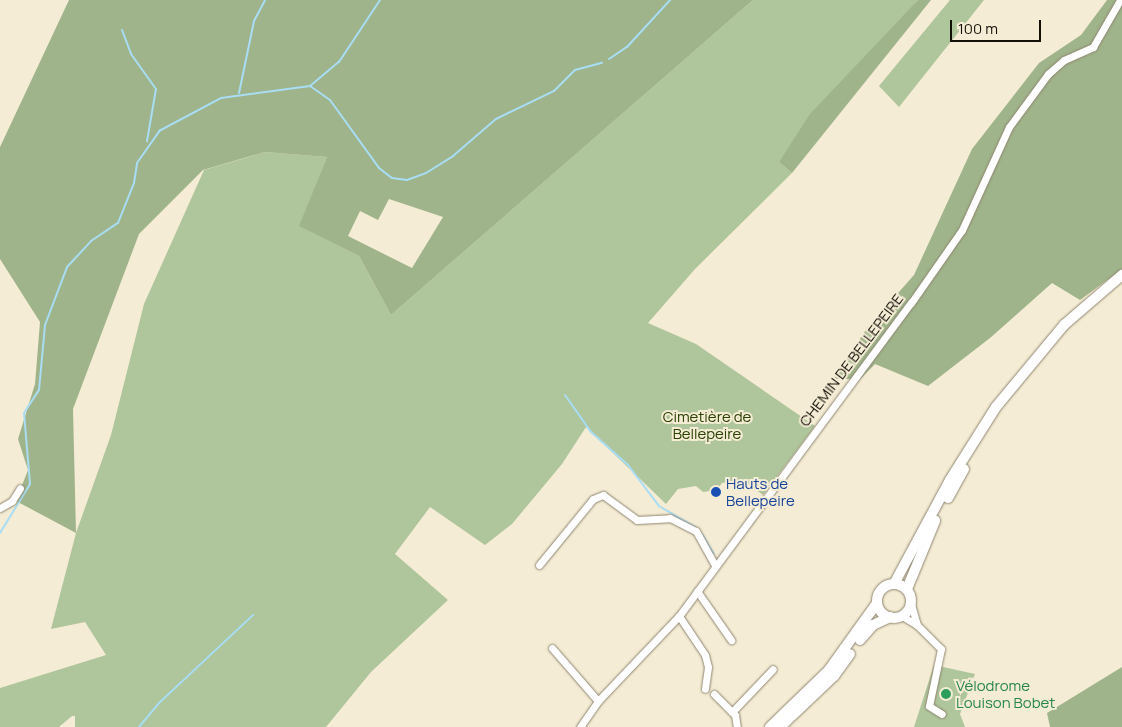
<!DOCTYPE html>
<meta charset="utf-8">
<style>
body{margin:0}
#map{position:relative;width:1122px;height:727px;overflow:hidden;background:#f5ecd5;font-family:Manrope,sans-serif}
div>[style]{position:absolute}
[style*='--x']{left:calc(var(--x)*1px);top:calc(var(--y)*1px);width:calc(var(--w)*1px);rotate:calc(var(--a)*1deg)}
.green>*{inset:0;background:#afc59b}
.forest>*{inset:0;background:#9fb48a}
.stream>*{height:2px;margin:-1px;padding:0 1px;transform-origin:1px;border-radius:1px;background:#a8ddf4}
.roads{filter:drop-shadow(0 0 1px #8f8671) drop-shadow(0 0 1px #8f8671)}
.minor>*{height:7px;margin:-3.5px;padding:0 3.5px;transform-origin:3.5px;border-radius:3.5px;background:#fff}
.secondary>*{height:10px;margin:-5px;padding:0 5px;transform-origin:5px;border-radius:5px;background:#fff}
.secondary>.ring{margin:-5px;padding:0;box-sizing:content-box;background:none;border:10px solid #fff;border-radius:50%}
.dots>*{width:14px;height:14px;translate:-50% -50%;box-sizing:border-box;border:2px solid #f5ecd5;border-radius:50%}
span{translate:-50% -50%;white-space:nowrap;text-align:center;line-height:1.15;-webkit-text-stroke:4px #f5ecd5;paint-order:stroke}
.street-label{font-size:15px;color:#131008}
.park-label{font-size:15px;color:#294201}
.transit-label{font-size:15px;color:#164399}
.left{translate:0 -50%;text-align:left}
.leisure-label{font-size:15px;color:#27864d}
.scale{position:absolute;left:950px;top:20px;width:91px;height:22px;box-sizing:border-box;border:2px solid #131008;border-top:0;padding-left:6px;font-size:15px;line-height:18px;white-space:nowrap;color:#131008;-webkit-text-stroke:4px #f5ecd5;paint-order:stroke}
</style>
<div id="map">
<div class="green">
<div style="clip-path:polygon(753px 0,918px 0,779px 162px,792px 173px,695px 269px,648px 323px,696px 344px,815px 426px,763px 495px,742px 479px,722px 483px,717px 490px,703px 492px,696px 486px,678px 489px,666px 504px,586px 427px,562px 464px,512px 524px,485px 545px,430px 507px,395px 554px,448px 600px,371px 672px,326px 727px,75px 727px,75px 716px,72px 716px,59px 727px,0 727px,0 688px,106px 655px,85px 622px,51px 629px,76px 533px,111px 435px,144px 304px,204px 170px,265px 152px,327px 157px,300px 226px,359px 256px,391px 315px)"></div>
<div style="clip-path:polygon(950px 0,984px 0,899px 107px,879px 86px)"></div>
<div style="clip-path:polygon(934px 665px,975px 674px,960px 714px,965px 727px,914px 727px)"></div>
</div>
<div class="forest">
<div style="clip-path:polygon(evenodd,69px 0,753px 0,391px 315px,359px 256px,299px 226px,327px 157px,265px 152px,203px 170px,139px 234px,73px 409px,76px 533px,16px 501px,28px 470px,18px 439px,35px 384px,40px 322px,0 259px,0 147px,69px 0,389px 199px,443px 217px,412px 268px,348px 236px,360px 211px,378px 220px,389px 199px)"></div>
<div style="clip-path:polygon(918px 0,931px 0,792px 173px,779px 162px,810px 114px)"></div>
<div style="clip-path:polygon(1107px 0,1122px 0,1122px 269px,1080px 300px,1052px 283px,990px 338px,928px 386px,875px 364px,860px 379px,834px 379px,867px 328px,914px 275px,972px 149px,1039px 63px,1081px 35px)"></div>
<div style="clip-path:polygon(1122px 667px,1122px 727px,1050px 727px,1047px 713px)"></div>
</div>
<div class="stream">
<div style="--x:122;--y:30;--w:26;--a:69"></div>
<div style="--x:131;--y:54;--w:43;--a:54.5"></div>
<div style="--x:156;--y:89;--w:53;--a:99.8"></div>
<div style="--x:609;--y:59;--w:22;--a:-34"></div>
<div style="--x:627;--y:47;--w:64;--a:-47.5"></div>
<div style="--x:310;--y:86;--w:38;--a:-40"></div>
<div style="--x:339;--y:62;--w:74;--a:-56.5"></div>
<div style="--x:239;--y:93;--w:74;--a:-78.2"></div>
<div style="--x:254;--y:21;--w:24;--a:-62"></div>
<div style="--x:565;--y:395;--w:45;--a:54.9"></div>
<div style="--x:591;--y:432;--w:50;--a:41.7"></div>
<div style="--x:628;--y:465;--w:51;--a:52.9"></div>
<div style="--x:659;--y:506;--w:42;--a:30.3"></div>
<div style="--x:0;--y:533;--w:57;--a:-58.5"></div>
<div style="--x:30;--y:484;--w:71;--a:-94.8"></div>
<div style="--x:24;--y:413;--w:27;--a:-57"></div>
<div style="--x:39;--y:390;--w:65;--a:-84.7"></div>
<div style="--x:45;--y:325;--w:62;--a:-69.2"></div>
<div style="--x:67;--y:267;--w:35;--a:-47"></div>
<div style="--x:91;--y:241;--w:32;--a:-34"></div>
<div style="--x:118;--y:223;--w:43;--a:-68.2"></div>
<div style="--x:134;--y:183;--w:20;--a:-81"></div>
<div style="--x:137;--y:163;--w:39;--a:-55"></div>
<div style="--x:159;--y:131;--w:70;--a:-28"></div>
<div style="--x:221;--y:98;--w:90;--a:-7.7"></div>
<div style="--x:310;--y:86;--w:24;--a:35"></div>
<div style="--x:330;--y:100;--w:84;--a:54.2"></div>
<div style="--x:379;--y:168;--w:16;--a:38"></div>
<div style="--x:392;--y:178;--w:15;--a:8"></div>
<div style="--x:407;--y:180;--w:20;--a:-20"></div>
<div style="--x:426;--y:173;--w:32;--a:-32"></div>
<div style="--x:453;--y:156;--w:57;--a:-40.7"></div>
<div style="--x:496;--y:119;--w:64;--a:-25.8"></div>
<div style="--x:554;--y:91;--w:30;--a:-45"></div>
<div style="--x:575;--y:70;--w:28;--a:-15"></div>
<div style="--x:702;--y:534;--w:23;--a:59"></div>
<div style="--x:139;--y:727;--w:31;--a:-50"></div>
<div style="--x:159;--y:703;--w:129;--a:-43.1"></div>
</div>
<div class="roads">
<div class="minor">
<div style="--x:0;--y:508;--w:14;--a:-30"></div>
<div style="--x:12;--y:501;--w:15;--a:-58"></div>
<div style="--x:539;--y:565;--w:85;--a:-50.7"></div>
<div style="--x:593;--y:499;--w:11;--a:-22"></div>
<div style="--x:603;--y:495;--w:42;--a:36.3"></div>
<div style="--x:637;--y:520;--w:33;--a:-3"></div>
<div style="--x:670;--y:518;--w:29;--a:27"></div>
<div style="--x:696;--y:531;--w:39;--a:61"></div>
<div style="--x:697;--y:591;--w:60;--a:55.2"></div>
<div style="--x:679;--y:616;--w:47;--a:56.3"></div>
<div style="--x:705;--y:655;--w:12;--a:76"></div>
<div style="--x:708;--y:667;--w:22;--a:98"></div>
<div style="--x:902;--y:616;--w:17;--a:31"></div>
<div style="--x:917;--y:625;--w:22;--a:-106"></div>
<div style="--x:917;--y:625;--w:34;--a:45"></div>
<div style="--x:941;--y:649;--w:58;--a:101.9"></div>
<div style="--x:929;--y:706;--w:15;--a:32"></div>
<div style="--x:552;--y:648;--w:70;--a:49"></div>
<div style="--x:714;--y:694;--w:30;--a:45"></div>
<div style="--x:735;--y:715;--w:12;--a:81"></div>
<div style="--x:732;--y:712;--w:59;--a:-46.4"></div>
<div style="--x:580;--y:727;--w:32;--a:-55"></div>
<div style="--x:598;--y:701;--w:117;--a:-46.4"></div>
<div style="--x:679;--y:616;--w:390;--a:-53.5"></div>
<div style="--x:911;--y:303;--w:89;--a:-55.1"></div>
<div style="--x:962;--y:230;--w:113;--a:-65.5"></div>
<div style="--x:1009;--y:127;--w:66;--a:-53.7"></div>
<div style="--x:1048;--y:74;--w:21;--a:-41"></div>
<div style="--x:1064;--y:60;--w:32;--a:-24"></div>
<div style="--x:1093;--y:47;--w:54;--a:-60.1"></div>
</div>
<div class="secondary">
<div style="--x:948;--y:498;--w:33;--a:-61"></div>
<div style="--x:894;--y:584;--w:118;--a:-61.7"></div>
<div style="--x:950;--y:480;--w:86;--a:-57.8"></div>
<div style="--x:996;--y:407;--w:107;--a:-50.3"></div>
<div style="--x:1064;--y:325;--w:77;--a:-40.8"></div>
<div class="ring" style="left:877px;top:584px;width:24px;height:24px"></div>
<div style="--x:907;--y:589;--w:74;--a:-67.6"></div>
<div style="--x:860;--y:640;--w:20;--a:-49"></div>
<div style="--x:873;--y:625;--w:19;--a:-25"></div>
<div style="--x:770;--y:727;--w:82;--a:-44"></div>
<div style="--x:829;--y:670;--w:82;--a:-54.4"></div>
<div style="--x:780;--y:727;--w:74;--a:-43.4"></div>
<div style="--x:834;--y:676;--w:27;--a:-54"></div>
</div>
</div>
<div class="dots">
<div style="left:716px;top:492px;background:#1a4fb4"></div>
<div style="left:946px;top:694px;background:#2e9e5b"></div>
</div>
<div class="street-label">
<span style="left:851px;top:360px;rotate:-53deg">CHEMIN DE BELLEPEIRE</span>
</div>
<div class="park-label">
<span style="left:707px;top:425px">Cimetière de<br>Bellepeire</span>
</div>
<div class="transit-label">
<span class="left" style="left:726px;top:492px">Hauts de<br>Bellepeire</span>
</div>
<div class="leisure-label">
<span class="left" style="left:956px;top:694px">Vélodrome<br>Louison Bobet</span>
</div>
<div class="scale">100 m</div>
</div>
